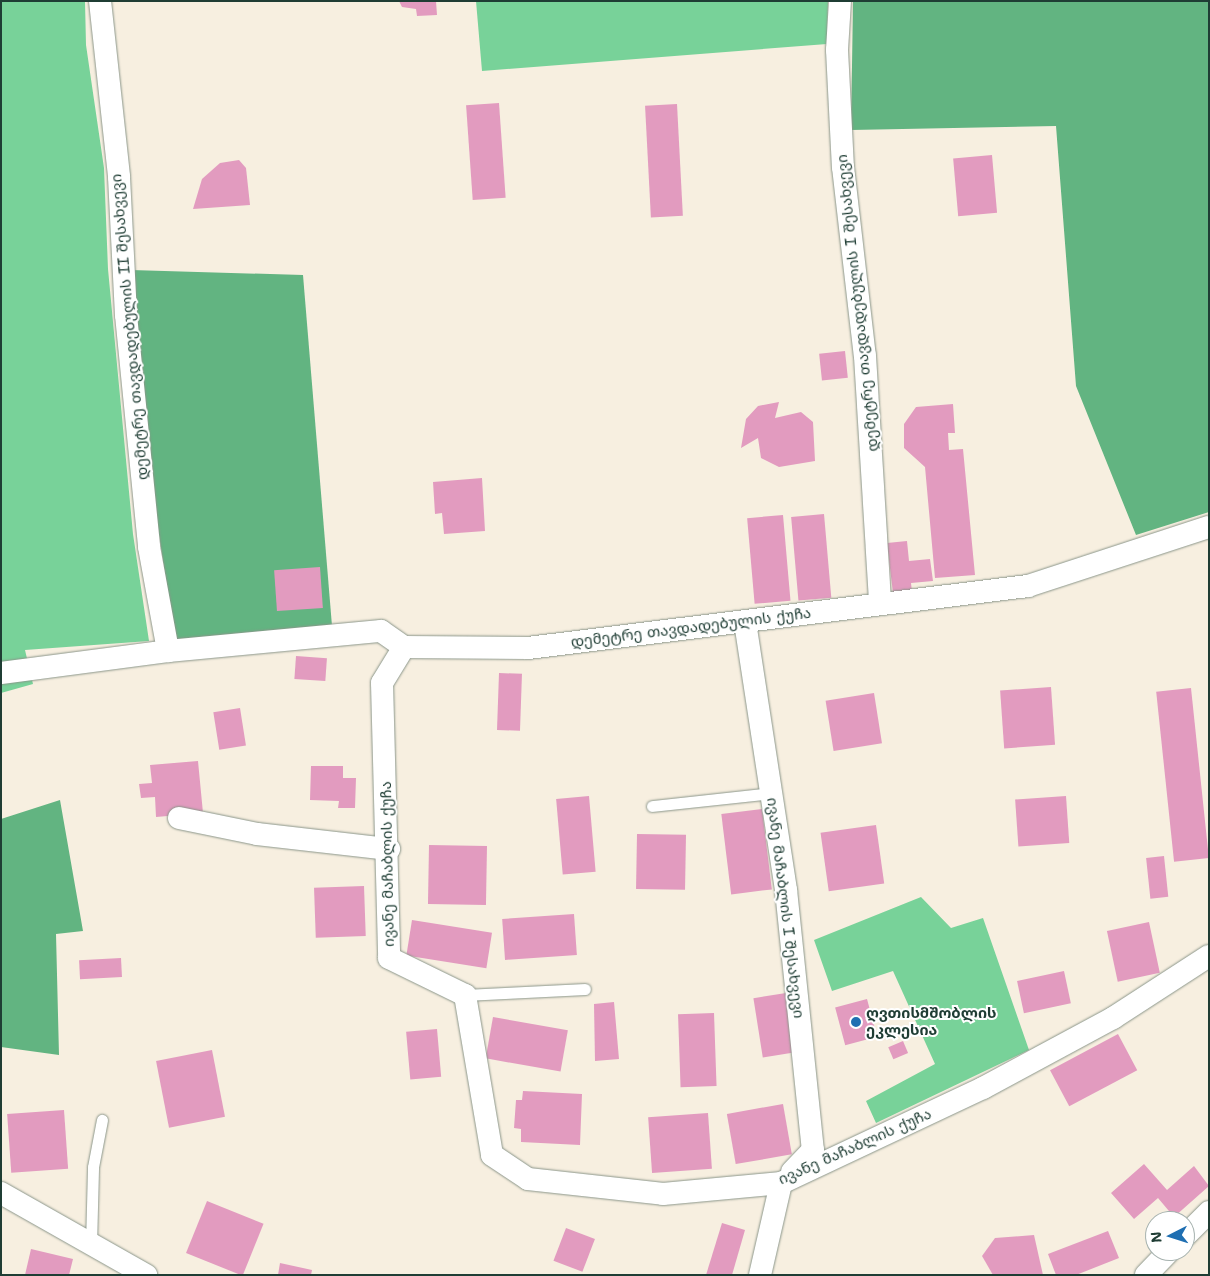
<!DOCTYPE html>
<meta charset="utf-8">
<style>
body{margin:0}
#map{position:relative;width:1210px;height:1276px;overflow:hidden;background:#f7efe0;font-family:"Shantell Sans","Noto Sans Georgian",sans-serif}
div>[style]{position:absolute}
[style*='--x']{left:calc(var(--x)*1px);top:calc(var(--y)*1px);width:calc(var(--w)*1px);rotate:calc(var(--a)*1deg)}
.green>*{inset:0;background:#78d299}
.forest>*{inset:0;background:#62b481}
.building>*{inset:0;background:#e29bbf;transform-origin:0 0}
.roads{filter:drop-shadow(0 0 1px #8b968a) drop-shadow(0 0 1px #8b968a)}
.lane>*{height:11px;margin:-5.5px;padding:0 5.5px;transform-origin:5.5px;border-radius:5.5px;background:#fff}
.street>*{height:22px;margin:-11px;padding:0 11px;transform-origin:11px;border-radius:11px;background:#fff}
.dots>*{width:14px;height:14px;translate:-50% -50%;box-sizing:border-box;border:2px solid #fff;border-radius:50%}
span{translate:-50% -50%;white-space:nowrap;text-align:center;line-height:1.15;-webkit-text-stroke:4px #fff;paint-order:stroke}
.street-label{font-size:15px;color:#1f3d34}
.poi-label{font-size:15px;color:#1f3d34;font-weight:700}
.left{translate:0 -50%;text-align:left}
.frame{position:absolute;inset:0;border:2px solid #1f3d34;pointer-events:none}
.north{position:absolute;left:1145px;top:1211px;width:50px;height:50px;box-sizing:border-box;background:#fff;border:1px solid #a5b1ae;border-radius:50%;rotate:265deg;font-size:14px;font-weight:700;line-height:20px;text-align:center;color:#1f3d34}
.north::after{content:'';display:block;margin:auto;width:18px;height:22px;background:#1f6fb2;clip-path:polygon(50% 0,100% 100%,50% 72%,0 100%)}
</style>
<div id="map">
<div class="green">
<div style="clip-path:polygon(1px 1px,85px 1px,86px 45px,104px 168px,108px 269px,133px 534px,149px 641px,25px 650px,33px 684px,1px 693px)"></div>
<div style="clip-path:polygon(476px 1px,828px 1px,827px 44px,482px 71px)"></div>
<div style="clip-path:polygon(921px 897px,951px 928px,983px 918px,1029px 1050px,876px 1123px,866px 1101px,935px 1064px,893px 971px,832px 991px,814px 940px)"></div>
</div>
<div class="forest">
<div style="clip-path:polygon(853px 1px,1209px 1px,1209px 512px,1136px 535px,1076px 386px,1056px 126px,851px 130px)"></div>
<div style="clip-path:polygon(131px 270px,303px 275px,332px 626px,175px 640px,156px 515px)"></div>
<div style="clip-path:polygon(60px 800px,83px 931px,56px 934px,59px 1055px,1px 1047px,1px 819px)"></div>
</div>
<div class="building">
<div style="clip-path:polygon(399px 1px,436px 1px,437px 15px,417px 16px,416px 9px,402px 7px)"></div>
<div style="left:499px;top:103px;width:95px;height:33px;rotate:86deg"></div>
<div style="left:677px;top:104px;width:112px;height:32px;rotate:87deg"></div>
<div style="left:992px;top:155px;width:58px;height:39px;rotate:85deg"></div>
<div style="clip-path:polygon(239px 160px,246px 168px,250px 205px,193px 209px,202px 179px,220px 163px)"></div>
<div style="left:845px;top:351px;width:27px;height:26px;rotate:84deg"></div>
<div style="clip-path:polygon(779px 402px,775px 418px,801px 412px,813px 422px,815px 461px,779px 467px,761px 458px,758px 438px,741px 448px,746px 419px,758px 406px)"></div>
<div style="clip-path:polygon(953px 404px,955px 433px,948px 433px,949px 450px,963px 449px,975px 575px,935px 578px,925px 467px,904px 448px,904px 424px,916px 407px)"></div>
<div style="clip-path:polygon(482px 478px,485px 531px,444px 534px,442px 513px,435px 514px,433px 482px)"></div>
<div style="left:824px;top:514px;width:84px;height:33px;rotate:85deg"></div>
<div style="left:783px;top:515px;width:86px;height:36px;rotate:85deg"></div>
<div style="clip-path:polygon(907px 541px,909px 561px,930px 559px,933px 581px,911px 583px,912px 592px,893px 593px,887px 543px)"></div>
<div style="left:320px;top:567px;width:41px;height:46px;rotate:86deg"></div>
<div style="left:296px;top:656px;width:31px;height:23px;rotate:4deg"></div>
<div style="left:499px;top:673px;width:23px;height:57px;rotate:2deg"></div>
<div style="left:1051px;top:687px;width:58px;height:51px;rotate:86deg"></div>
<div style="left:1191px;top:688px;width:171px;height:35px;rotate:84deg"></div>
<div style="left:874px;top:693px;width:51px;height:49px;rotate:81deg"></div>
<div style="left:240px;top:708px;width:38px;height:27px;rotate:81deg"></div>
<div style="clip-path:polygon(198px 761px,203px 813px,156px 817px,155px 797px,141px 798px,139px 784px,152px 783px,150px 765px)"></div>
<div style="clip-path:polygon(311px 766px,343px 766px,343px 778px,356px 778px,355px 808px,338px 808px,339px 801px,310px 800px)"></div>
<div style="left:589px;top:796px;width:76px;height:33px;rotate:85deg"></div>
<div style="left:1066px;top:796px;width:47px;height:51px;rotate:86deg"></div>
<div style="left:762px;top:809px;width:81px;height:41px;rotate:83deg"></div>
<div style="left:876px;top:825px;width:59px;height:56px;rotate:82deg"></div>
<div style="left:637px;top:834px;width:49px;height:55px;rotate:1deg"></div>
<div style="left:429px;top:845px;width:58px;height:59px;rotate:1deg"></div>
<div style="left:1164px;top:856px;width:41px;height:18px;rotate:84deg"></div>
<div style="left:364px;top:886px;width:50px;height:50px;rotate:88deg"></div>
<div style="left:574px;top:914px;width:41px;height:72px;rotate:86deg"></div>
<div style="left:412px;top:920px;width:81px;height:36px;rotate:9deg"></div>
<div style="left:1149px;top:922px;width:52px;height:43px;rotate:78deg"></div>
<div style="left:121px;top:958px;width:19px;height:42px;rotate:87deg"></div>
<div style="left:1064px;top:971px;width:33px;height:48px;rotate:78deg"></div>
<div style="left:786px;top:993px;width:60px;height:33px;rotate:81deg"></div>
<div style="left:867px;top:999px;width:39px;height:33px;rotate:75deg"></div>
<div style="clip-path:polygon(614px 1002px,619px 1059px,595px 1061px,594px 1004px)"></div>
<div style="left:714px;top:1013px;width:73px;height:36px;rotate:88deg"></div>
<div style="left:493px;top:1017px;width:76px;height:42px;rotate:10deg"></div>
<div style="left:437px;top:1029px;width:48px;height:31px;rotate:85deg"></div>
<div style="left:1118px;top:1034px;width:41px;height:77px;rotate:62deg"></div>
<div style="left:903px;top:1041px;width:13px;height:16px;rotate:67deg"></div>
<div style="left:212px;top:1050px;width:68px;height:57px;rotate:79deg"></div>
<div style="clip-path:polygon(523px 1091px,582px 1094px,580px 1145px,521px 1142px,521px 1129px,514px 1128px,516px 1100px,522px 1100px)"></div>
<div style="left:783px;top:1104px;width:51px;height:57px;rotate:80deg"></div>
<div style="left:64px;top:1110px;width:59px;height:57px;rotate:86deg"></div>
<div style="left:708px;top:1113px;width:56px;height:60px;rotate:86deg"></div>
<div style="clip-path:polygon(1144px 1164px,1167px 1190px,1194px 1166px,1209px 1186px,1174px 1217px,1158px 1198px,1134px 1219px,1111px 1193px)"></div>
<div style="left:207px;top:1201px;width:61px;height:56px;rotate:22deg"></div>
<div style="clip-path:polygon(722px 1223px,745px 1230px,732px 1275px,706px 1275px)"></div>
<div style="left:566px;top:1228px;width:31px;height:35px;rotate:21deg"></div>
<div style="clip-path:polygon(1108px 1231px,1119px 1258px,1076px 1275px,1056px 1275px,1048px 1254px)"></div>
<div style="clip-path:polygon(1034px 1235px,1043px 1275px,993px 1275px,982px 1256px,995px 1238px)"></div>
<div style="clip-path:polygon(31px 1249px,73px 1259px,69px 1275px,25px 1275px)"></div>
<div style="clip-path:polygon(280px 1263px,312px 1270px,311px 1275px,278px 1275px)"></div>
</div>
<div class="roads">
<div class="lane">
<div style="--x:652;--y:806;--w:120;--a:-6.2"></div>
<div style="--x:465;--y:995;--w:120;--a:-2.9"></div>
<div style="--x:91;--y:1245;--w:78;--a:-88.5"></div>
<div style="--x:93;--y:1167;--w:48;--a:-79.2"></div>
</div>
<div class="street">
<div style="--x:100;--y:1;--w:177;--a:83.8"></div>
<div style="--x:119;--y:177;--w:138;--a:87.1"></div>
<div style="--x:126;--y:315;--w:233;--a:84.3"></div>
<div style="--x:149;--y:547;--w:106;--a:79.6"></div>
<div style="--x:840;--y:1;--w:49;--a:93.5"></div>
<div style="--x:837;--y:50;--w:117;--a:87.1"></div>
<div style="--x:843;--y:167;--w:190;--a:83.4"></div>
<div style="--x:865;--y:356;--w:248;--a:86.5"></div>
<div style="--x:745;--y:622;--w:271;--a:81.3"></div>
<div style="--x:786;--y:890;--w:261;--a:84.1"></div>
<div style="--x:813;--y:1150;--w:30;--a:134"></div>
<div style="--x:404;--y:647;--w:42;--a:121.4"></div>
<div style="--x:382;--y:683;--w:275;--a:88.5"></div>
<div style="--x:389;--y:958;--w:85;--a:26"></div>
<div style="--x:465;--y:995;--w:162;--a:80.4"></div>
<div style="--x:492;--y:1155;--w:43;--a:33.7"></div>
<div style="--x:528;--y:1179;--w:136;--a:6.3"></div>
<div style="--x:663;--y:1194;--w:119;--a:-5.3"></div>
<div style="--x:781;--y:1183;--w:223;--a:-25.2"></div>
<div style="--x:983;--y:1088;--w:148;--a:-28.3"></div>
<div style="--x:1113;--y:1018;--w:114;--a:-32.9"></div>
<div style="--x:1;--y:673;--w:168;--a:-7.5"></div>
<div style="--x:168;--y:651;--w:214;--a:-5.4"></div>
<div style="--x:381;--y:631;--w:28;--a:35"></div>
<div style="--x:404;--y:647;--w:124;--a:0.5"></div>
<div style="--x:528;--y:648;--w:504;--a:-7.07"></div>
<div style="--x:1028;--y:586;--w:190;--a:-18.1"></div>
<div style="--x:179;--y:818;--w:80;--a:11.6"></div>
<div style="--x:257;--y:834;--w:133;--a:6.5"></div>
<div style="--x:1;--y:1193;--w:167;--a:29.5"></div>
<div style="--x:1185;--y:1236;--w:34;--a:-45"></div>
<div style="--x:760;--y:1275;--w:94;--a:-77.1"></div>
<div style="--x:1146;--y:1275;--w:33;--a:-46"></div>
</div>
</div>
<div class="dots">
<div style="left:856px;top:1022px;background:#1f6fb2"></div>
</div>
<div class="street-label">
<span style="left:858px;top:303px;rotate:-96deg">დემეტრე თავდადებულის I შესახვევი</span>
<span style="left:130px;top:327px;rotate:-95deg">დემეტრე თავდადებულის II შესახვევი</span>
<span style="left:691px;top:628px;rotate:-7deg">დემეტრე თავდადებულის ქუჩა</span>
<span style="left:388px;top:864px;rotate:-91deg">ივანე მაჩაბლის ქუჩა</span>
<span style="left:785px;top:908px;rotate:83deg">ივანე მაჩაბლის I შესახვევი</span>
<span style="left:855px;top:1147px;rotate:-24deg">ივანე მაჩაბლის ქუჩა</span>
</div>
<div class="poi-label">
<span class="left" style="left:866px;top:1022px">ღვთისმშობლის<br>ეკლესია</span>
</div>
<div class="frame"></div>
<div class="north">N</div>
</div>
